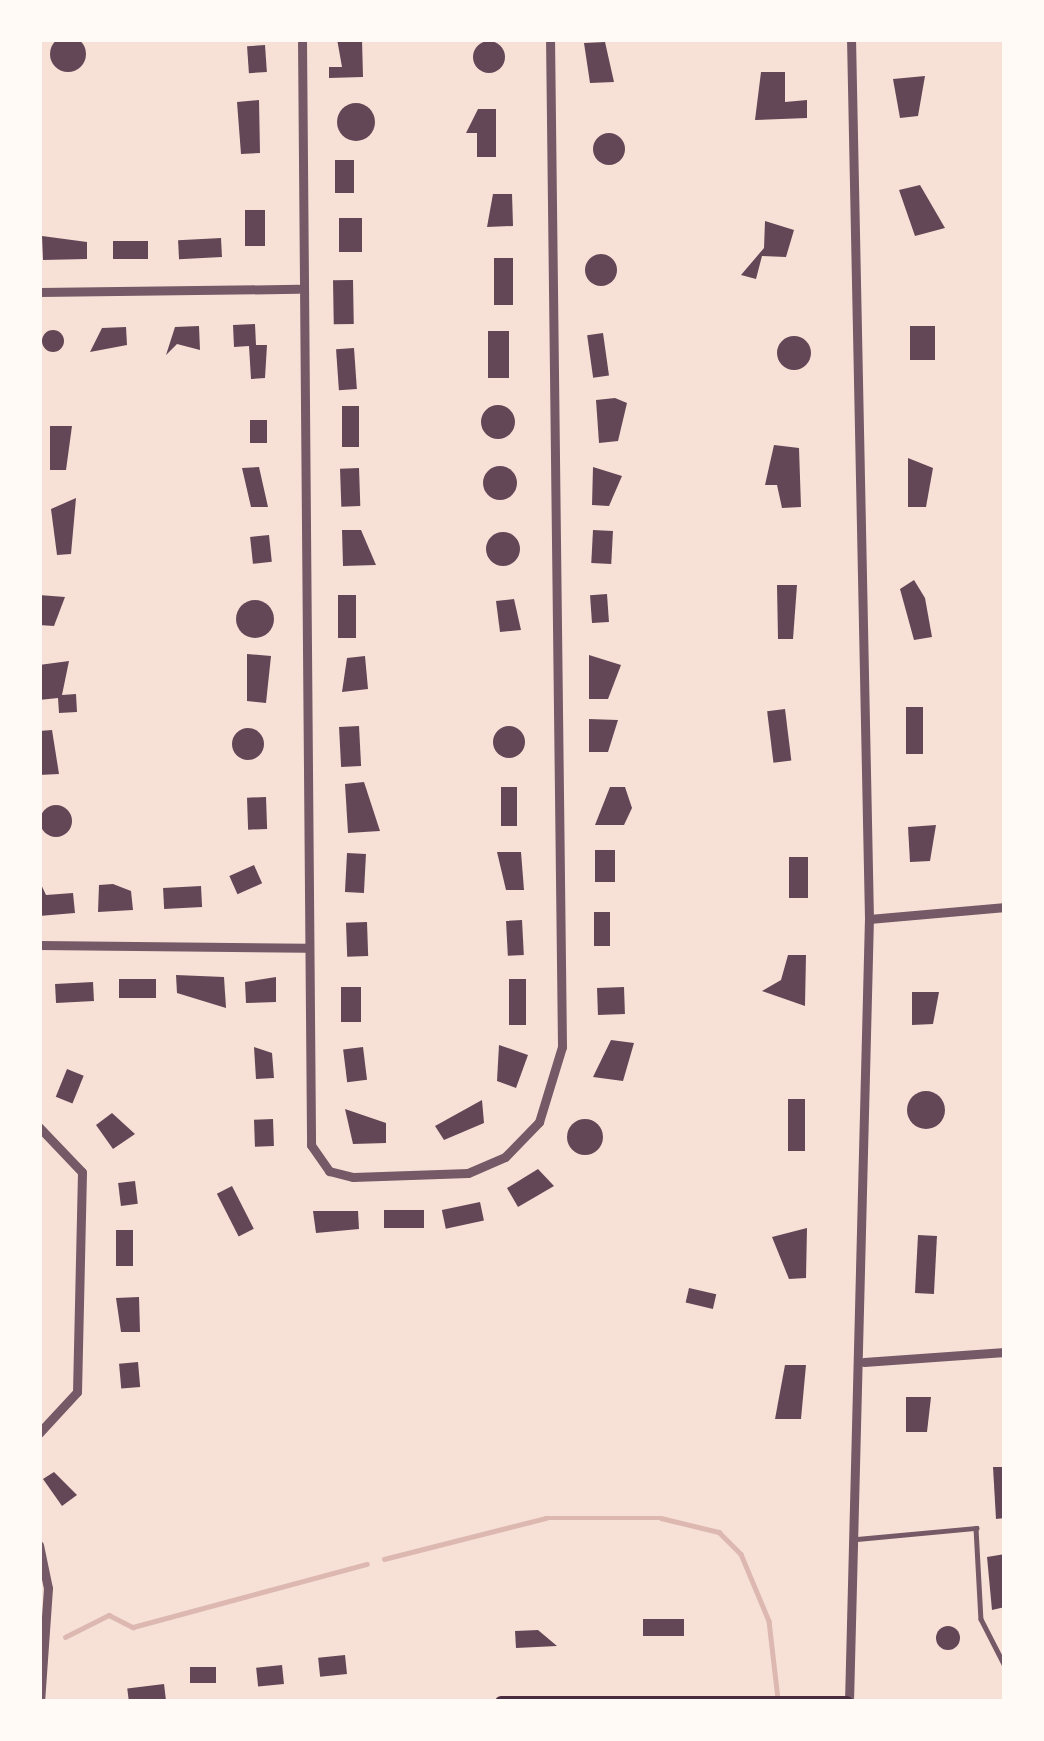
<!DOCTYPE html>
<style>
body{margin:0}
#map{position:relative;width:1044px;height:1741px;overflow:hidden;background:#f7e1d7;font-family:"Fira Sans Condensed",sans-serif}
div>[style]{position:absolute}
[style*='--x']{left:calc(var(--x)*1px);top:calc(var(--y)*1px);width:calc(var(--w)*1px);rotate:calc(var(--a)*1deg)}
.stream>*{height:4.5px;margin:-2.25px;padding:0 2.25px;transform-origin:2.25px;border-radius:2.25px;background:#dcb8b0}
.building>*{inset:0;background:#644757;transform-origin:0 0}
.round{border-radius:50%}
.service>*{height:4.5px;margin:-2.25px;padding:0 2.25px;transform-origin:2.25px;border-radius:2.25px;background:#755966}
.minor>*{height:9px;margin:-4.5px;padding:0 4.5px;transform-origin:4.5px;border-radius:4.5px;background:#755966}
.secondary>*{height:12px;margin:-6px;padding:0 6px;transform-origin:6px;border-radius:6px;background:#4a2c40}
span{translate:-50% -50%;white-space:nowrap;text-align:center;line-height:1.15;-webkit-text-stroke:12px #fffaf5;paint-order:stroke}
.frame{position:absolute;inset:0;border:42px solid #fffaf5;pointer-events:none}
</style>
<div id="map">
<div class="stream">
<div style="--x:384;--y:1559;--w:167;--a:-14.2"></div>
<div style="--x:546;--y:1518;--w:115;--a:0"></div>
<div style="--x:661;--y:1518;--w:60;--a:13.6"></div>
<div style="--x:719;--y:1532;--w:31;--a:45"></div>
<div style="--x:741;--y:1554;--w:73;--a:67.3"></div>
<div style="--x:769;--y:1621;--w:79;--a:83.4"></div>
<div style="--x:65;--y:1637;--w:49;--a:-26.6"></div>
<div style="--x:109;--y:1615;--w:27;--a:27"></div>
<div style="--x:133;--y:1627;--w:242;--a:-15.1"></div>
</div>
<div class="building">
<div class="round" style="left:50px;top:36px;width:36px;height:36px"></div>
<div style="clip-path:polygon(337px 39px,362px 39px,363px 77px,329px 78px,329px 67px,342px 67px)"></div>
<div class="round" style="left:473px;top:41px;width:32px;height:32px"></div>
<div style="clip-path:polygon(605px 42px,614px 82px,590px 83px,584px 43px)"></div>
<div style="left:265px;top:45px;width:27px;height:18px;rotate:86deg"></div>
<div style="clip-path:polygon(761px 72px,785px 72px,785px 102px,807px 100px,807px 118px,755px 120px)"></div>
<div style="clip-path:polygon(925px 76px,918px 116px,900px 118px,893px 79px)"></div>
<div style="clip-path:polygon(259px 100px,260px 153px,241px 154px,237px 102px)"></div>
<div class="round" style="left:337px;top:103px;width:38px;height:38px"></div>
<div style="clip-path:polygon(478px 109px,496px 109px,496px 157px,477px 157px,477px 133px,466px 133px)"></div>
<div class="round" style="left:593px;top:133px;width:32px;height:32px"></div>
<div style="left:354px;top:160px;width:33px;height:19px;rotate:90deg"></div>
<div style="clip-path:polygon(920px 185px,945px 228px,915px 236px,899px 190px)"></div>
<div style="clip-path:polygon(493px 194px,512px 194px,513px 226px,487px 227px)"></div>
<div style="left:245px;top:210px;width:20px;height:36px"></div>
<div style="left:339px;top:218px;width:23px;height:34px"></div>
<div style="clip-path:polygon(765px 221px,794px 230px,786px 257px,762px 256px,756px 279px,741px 275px,764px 248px)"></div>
<div style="clip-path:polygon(42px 236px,87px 242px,87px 259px,43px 260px)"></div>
<div style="left:221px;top:238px;width:19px;height:43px;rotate:87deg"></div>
<div style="left:113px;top:241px;width:35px;height:18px"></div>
<div class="round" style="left:585px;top:254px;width:32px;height:32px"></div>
<div style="left:494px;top:258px;width:19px;height:47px"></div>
<div style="left:353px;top:280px;width:44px;height:20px;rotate:89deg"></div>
<div style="clip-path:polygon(255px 324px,256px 345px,267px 345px,265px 378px,251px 379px,249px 346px,234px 347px,233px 325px)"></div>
<div style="clip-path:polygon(199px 326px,200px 350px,177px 344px,166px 355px,175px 327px)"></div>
<div style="left:935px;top:326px;width:34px;height:25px;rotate:90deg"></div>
<div style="clip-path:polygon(126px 327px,127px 345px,90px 352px,102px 328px)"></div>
<div class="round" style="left:42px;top:330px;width:22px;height:22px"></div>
<div style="left:488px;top:331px;width:21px;height:47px"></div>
<div style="left:603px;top:333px;width:43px;height:16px;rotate:82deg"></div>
<div class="round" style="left:777px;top:336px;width:34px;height:34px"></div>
<div style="left:354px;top:348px;width:41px;height:18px;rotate:86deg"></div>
<div style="clip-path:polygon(615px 398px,627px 403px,618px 441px,599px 443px,596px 400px)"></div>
<div class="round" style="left:481px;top:405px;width:34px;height:34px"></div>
<div style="left:342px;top:406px;width:17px;height:41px"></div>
<div style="left:250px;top:420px;width:17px;height:23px"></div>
<div style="clip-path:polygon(50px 426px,72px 426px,66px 470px,50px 470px)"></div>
<div style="clip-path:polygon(774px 445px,799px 448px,801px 507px,782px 508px,777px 485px,765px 485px)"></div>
<div style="clip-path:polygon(908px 458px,933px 468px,926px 507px,908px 507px)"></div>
<div class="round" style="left:483px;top:466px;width:34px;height:34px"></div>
<div style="clip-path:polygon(259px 467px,268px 507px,251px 507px,242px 468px)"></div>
<div style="clip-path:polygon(593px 467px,622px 476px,609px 506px,592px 505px)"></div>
<div style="left:359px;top:468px;width:38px;height:19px;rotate:88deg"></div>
<div style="clip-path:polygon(76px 498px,71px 554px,57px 555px,51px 509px)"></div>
<div style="clip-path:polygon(342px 530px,361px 530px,376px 565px,343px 566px)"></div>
<div style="left:593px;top:530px;width:20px;height:33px;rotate:3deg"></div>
<div class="round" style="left:486px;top:532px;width:34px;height:34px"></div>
<div style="left:269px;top:535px;width:27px;height:19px;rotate:84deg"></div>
<div style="clip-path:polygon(914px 580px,925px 598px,932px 637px,914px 640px,900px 589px)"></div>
<div style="clip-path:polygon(777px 585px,797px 585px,793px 639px,778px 639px)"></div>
<div style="left:607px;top:594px;width:28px;height:17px;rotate:86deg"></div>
<div style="clip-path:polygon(39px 595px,65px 597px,54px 626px,39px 625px)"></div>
<div style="left:338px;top:595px;width:18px;height:43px"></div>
<div style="clip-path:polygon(514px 599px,521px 630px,500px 632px,496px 601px)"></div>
<div class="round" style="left:236px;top:600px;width:38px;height:38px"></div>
<div style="clip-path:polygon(247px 654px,271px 656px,266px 703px,247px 701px)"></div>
<div style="clip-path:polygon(589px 655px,621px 665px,608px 699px,589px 699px)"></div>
<div style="clip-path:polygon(365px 656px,368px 689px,342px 692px,347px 658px)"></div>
<div style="clip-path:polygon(69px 661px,62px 695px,76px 694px,77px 712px,59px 713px,58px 698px,39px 700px,39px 665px)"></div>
<div style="left:906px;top:707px;width:17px;height:47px"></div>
<div style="left:785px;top:709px;width:52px;height:18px;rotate:83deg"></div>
<div style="clip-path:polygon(589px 719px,618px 720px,608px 752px,589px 752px)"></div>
<div class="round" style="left:493px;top:726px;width:32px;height:32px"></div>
<div style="left:359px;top:726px;width:40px;height:20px;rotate:87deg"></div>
<div class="round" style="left:232px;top:728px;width:32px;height:32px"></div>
<div style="clip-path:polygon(52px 730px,59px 774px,39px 775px,39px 731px)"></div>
<div style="clip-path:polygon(364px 782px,380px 831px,348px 833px,345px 784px)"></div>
<div style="left:501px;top:787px;width:16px;height:39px"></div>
<div style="clip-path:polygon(610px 787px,625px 787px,632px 808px,624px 825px,595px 825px)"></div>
<div style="left:266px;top:797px;width:32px;height:19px;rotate:88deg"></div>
<div class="round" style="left:40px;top:805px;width:32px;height:32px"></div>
<div style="clip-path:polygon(936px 825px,930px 861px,910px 862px,908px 827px)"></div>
<div style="left:595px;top:850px;width:20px;height:32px"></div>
<div style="clip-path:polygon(497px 852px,521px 852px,524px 890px,506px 890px)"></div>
<div style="left:347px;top:853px;width:19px;height:39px;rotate:3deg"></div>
<div style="left:789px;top:857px;width:19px;height:41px"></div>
<div style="left:254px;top:865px;width:20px;height:27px;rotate:66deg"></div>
<div style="clip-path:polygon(39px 880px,46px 895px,73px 893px,75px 913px,39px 916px)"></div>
<div style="clip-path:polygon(113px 884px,131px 891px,133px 910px,98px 912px,99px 885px)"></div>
<div style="left:201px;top:886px;width:21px;height:38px;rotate:87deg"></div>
<div style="left:594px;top:912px;width:16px;height:34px"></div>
<div style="left:522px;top:920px;width:35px;height:16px;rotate:87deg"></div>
<div style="left:367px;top:922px;width:34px;height:21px;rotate:88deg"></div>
<div style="clip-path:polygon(788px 955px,806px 955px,805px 1006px,762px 991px,781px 980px)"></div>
<div style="clip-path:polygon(176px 975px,224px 977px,226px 1008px,177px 993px)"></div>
<div style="clip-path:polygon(276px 977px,276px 1002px,246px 1003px,245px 982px)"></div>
<div style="left:156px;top:979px;width:19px;height:37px;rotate:90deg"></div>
<div style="left:509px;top:979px;width:17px;height:46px"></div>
<div style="left:93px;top:982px;width:19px;height:38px;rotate:87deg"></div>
<div style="left:341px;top:987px;width:20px;height:35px"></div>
<div style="left:624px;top:987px;width:27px;height:27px;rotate:88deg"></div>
<div style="clip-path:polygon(912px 992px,939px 992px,933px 1024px,912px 1025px)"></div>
<div style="clip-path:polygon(611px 1040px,634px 1043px,623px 1081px,593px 1077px)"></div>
<div style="clip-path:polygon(499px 1045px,528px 1055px,516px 1088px,497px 1081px)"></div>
<div style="clip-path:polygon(254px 1047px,272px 1053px,274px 1078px,256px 1079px)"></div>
<div style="left:363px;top:1047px;width:33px;height:20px;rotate:83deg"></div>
<div style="left:67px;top:1069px;width:18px;height:30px;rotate:22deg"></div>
<div class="round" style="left:907px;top:1091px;width:38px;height:38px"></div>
<div style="left:788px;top:1099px;width:17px;height:52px"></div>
<div style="clip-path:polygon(482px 1100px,484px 1123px,444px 1140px,435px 1126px)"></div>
<div style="clip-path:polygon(345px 1109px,386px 1123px,386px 1143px,353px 1144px)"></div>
<div style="clip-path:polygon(112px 1113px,135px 1134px,113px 1149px,96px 1125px)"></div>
<div style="left:273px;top:1119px;width:27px;height:19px;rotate:88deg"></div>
<div class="round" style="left:567px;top:1119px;width:36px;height:36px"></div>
<div style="clip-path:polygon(538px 1169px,554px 1186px,518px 1207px,507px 1188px)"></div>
<div style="left:135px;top:1181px;width:23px;height:17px;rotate:83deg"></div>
<div style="left:232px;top:1186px;width:48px;height:17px;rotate:63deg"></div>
<div style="left:480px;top:1202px;width:19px;height:39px;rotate:78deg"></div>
<div style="left:424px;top:1210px;width:18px;height:40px;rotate:90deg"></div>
<div style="clip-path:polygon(313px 1211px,358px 1211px,359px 1229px,316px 1233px)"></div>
<div style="clip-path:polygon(807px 1228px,806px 1278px,789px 1279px,772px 1237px)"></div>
<div style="left:116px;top:1230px;width:17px;height:36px"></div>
<div style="left:918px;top:1235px;width:19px;height:58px;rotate:3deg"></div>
<div style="left:689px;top:1288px;width:28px;height:15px;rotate:13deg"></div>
<div style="clip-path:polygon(139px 1297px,140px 1332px,121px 1332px,116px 1298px)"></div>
<div style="left:138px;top:1362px;width:25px;height:19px;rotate:85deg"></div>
<div style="clip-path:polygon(785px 1365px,806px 1365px,801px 1419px,775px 1419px)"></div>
<div style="clip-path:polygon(906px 1397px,931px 1397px,927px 1432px,906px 1432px)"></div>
<div style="clip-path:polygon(993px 1467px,1005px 1467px,1005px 1518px,996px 1519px)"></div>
<div style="clip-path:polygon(54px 1472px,77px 1495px,62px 1506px,43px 1479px)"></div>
<div style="clip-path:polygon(1005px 1554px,1005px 1607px,992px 1610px,987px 1557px)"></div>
<div style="left:684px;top:1619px;width:17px;height:41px;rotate:90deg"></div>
<div class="round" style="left:936px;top:1626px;width:24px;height:24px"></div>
<div style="clip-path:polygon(538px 1630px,557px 1646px,516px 1648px,515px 1631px)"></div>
<div style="left:345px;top:1655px;width:19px;height:27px;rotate:84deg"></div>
<div style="left:282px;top:1665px;width:19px;height:26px;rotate:84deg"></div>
<div style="left:190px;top:1667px;width:26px;height:16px"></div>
<div style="left:164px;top:1684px;width:16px;height:37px;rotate:83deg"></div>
</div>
<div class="service">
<div style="--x:857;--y:1539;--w:120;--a:-5.3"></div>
<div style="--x:976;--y:1528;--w:91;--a:86.9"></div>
<div style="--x:981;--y:1619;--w:53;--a:62.9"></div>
</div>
<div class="minor">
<div style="--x:302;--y:39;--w:1106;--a:89.53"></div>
<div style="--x:311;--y:1145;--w:32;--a:55"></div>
<div style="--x:329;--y:1171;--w:25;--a:14"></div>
<div style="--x:353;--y:1177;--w:115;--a:-2"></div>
<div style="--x:468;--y:1173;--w:40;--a:-23.4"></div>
<div style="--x:505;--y:1157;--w:49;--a:-45.8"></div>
<div style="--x:539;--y:1122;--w:78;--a:-73"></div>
<div style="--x:562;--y:1047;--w:1008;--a:-90.68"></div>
<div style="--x:39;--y:292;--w:259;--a:-0.7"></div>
<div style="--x:869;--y:919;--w:137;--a:-5"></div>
<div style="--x:39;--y:945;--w:267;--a:0.6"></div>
<div style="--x:39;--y:1127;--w:62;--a:46.3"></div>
<div style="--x:82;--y:1172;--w:220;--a:91.3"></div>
<div style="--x:77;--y:1392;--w:56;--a:132.8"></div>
<div style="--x:864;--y:1362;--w:141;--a:-4.1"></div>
<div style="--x:39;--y:1545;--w:44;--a:78.2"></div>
<div style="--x:48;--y:1588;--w:114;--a:94"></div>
<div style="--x:849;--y:1702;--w:783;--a:-88.54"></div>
<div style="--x:869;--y:919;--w:880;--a:-91.17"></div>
</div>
<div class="secondary">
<div style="--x:501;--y:1702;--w:346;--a:0"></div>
</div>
<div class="frame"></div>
</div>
